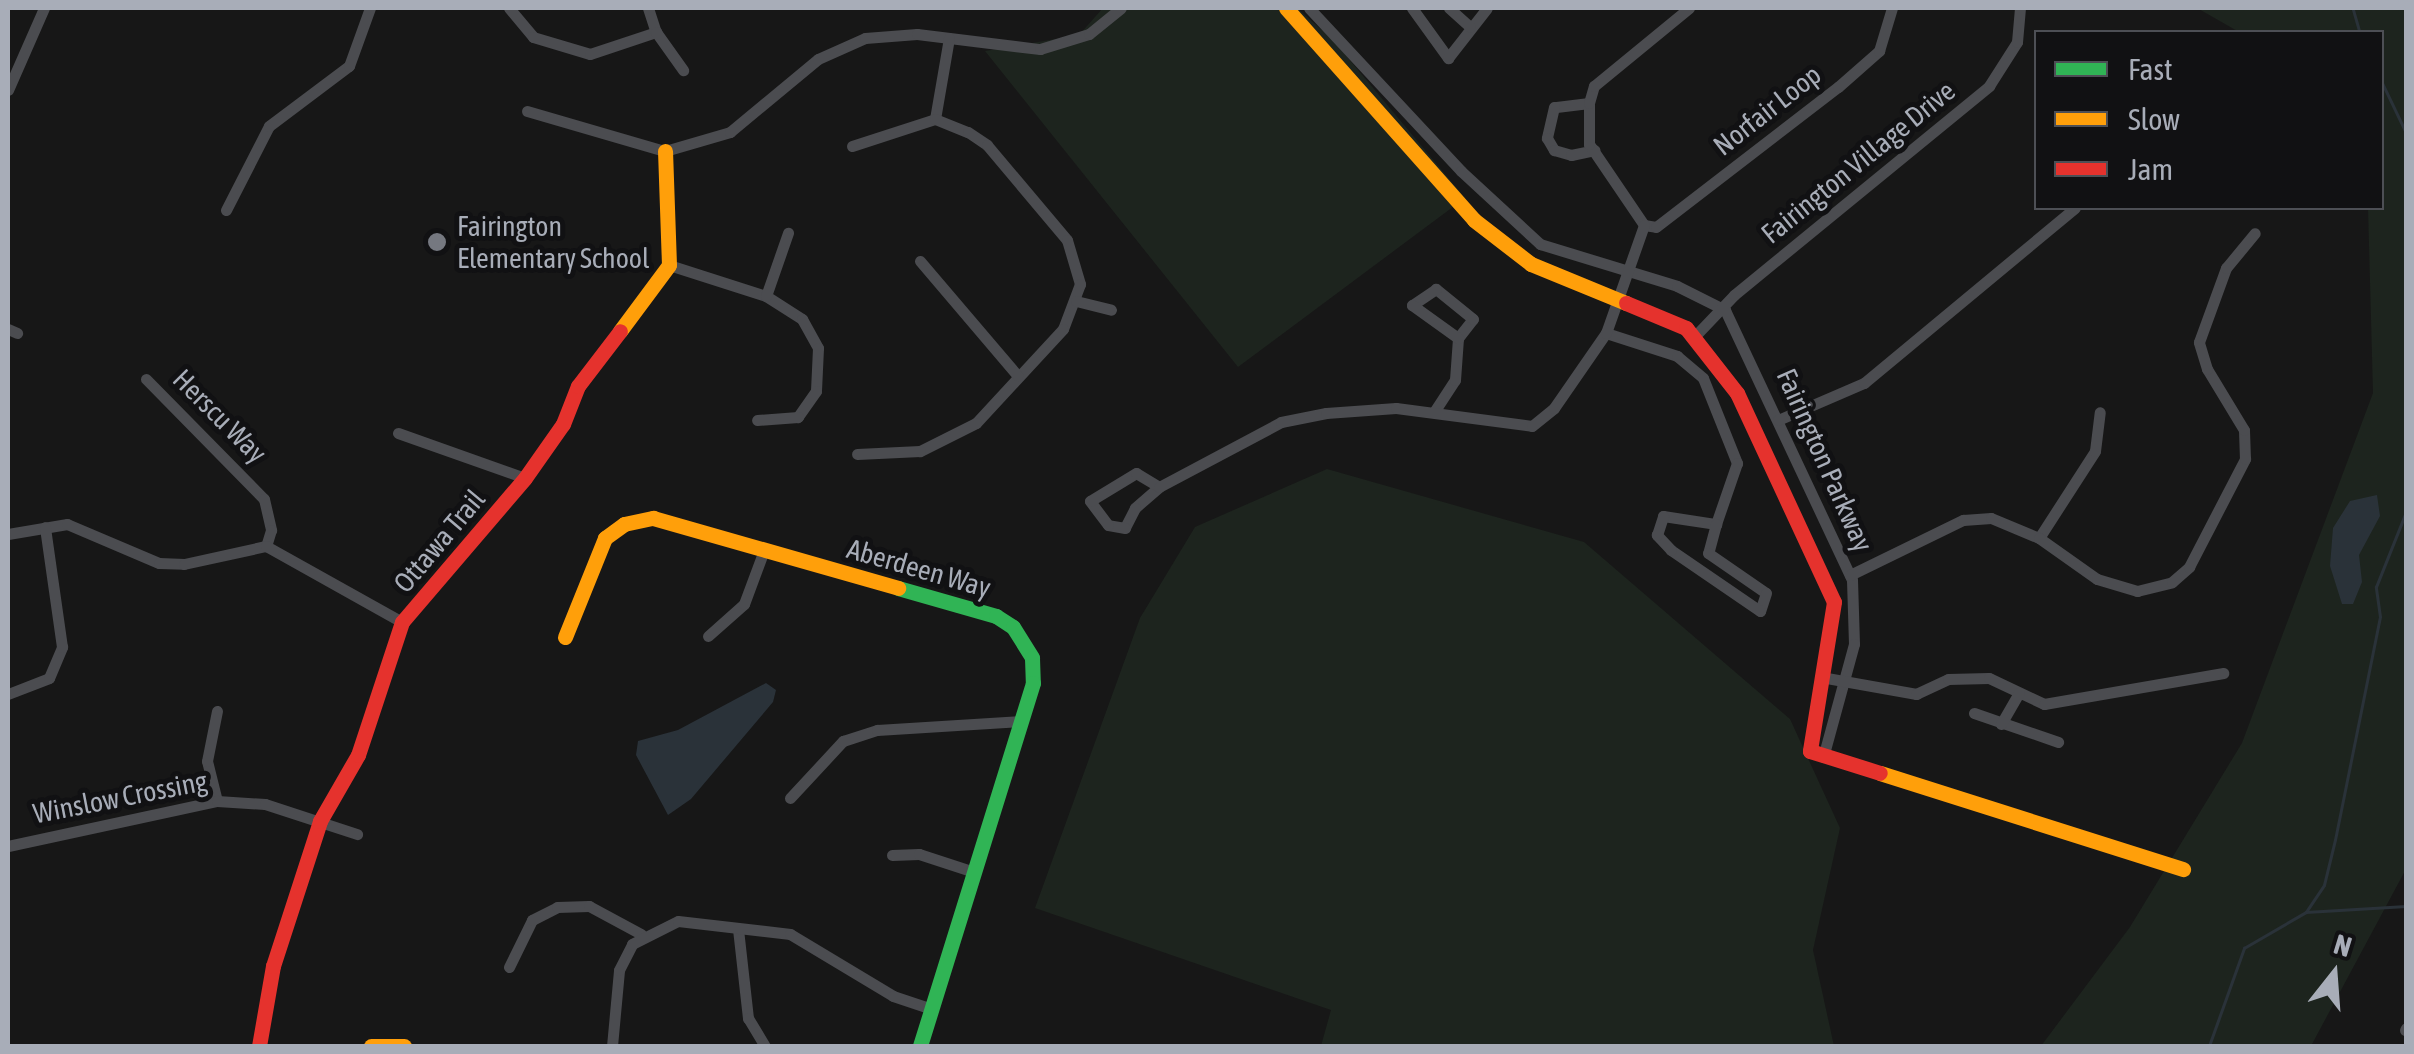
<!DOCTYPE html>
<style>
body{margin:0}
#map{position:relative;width:2414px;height:1054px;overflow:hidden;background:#171717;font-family:"Asap Condensed",sans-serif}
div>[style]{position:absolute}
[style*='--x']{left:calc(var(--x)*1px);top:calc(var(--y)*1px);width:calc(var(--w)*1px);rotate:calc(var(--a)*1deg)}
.green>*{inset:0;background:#1d241e}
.water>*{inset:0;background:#2a3239}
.stream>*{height:2.5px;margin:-1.25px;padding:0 1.25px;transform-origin:1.25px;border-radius:1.25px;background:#2a3239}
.street>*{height:11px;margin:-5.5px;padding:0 5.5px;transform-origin:5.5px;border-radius:5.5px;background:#4b4c50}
.fast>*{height:15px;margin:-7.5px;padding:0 7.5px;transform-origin:7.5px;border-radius:7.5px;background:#30b455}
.slow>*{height:15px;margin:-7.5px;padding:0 7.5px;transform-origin:7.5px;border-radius:7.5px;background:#ff9f0a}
.jam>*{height:15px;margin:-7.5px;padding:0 7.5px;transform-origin:7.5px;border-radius:7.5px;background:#e5322d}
.dots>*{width:28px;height:28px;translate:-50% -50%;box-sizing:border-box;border:5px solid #111113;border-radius:50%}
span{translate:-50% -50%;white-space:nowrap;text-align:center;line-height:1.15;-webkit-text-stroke:10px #111113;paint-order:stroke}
.street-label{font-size:28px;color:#a8adb8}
.poi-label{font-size:28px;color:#a8adb8}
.left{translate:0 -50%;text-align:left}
.frame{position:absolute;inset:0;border:10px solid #a8adb8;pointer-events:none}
.legend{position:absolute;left:2034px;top:30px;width:350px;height:180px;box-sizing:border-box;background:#111113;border:2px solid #4d4f55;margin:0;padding:12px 18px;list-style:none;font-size:30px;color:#a8adb8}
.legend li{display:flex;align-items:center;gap:20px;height:50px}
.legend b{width:50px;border:2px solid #4d4f55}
.north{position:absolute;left:2284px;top:924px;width:100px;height:100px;-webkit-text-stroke:8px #111113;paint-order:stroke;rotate:17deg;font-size:28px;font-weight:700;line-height:40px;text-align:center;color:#a8adb8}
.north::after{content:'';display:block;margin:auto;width:35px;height:45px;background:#a8adb8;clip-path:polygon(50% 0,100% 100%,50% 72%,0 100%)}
</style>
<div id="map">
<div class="green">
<div style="clip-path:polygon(1103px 8px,1297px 8px,1333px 40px,1465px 198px,1238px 367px,985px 51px,1079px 35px)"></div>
<div style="clip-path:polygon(2197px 8px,2406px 8px,2406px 869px,2311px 1046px,2041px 1046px,2130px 927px,2242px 743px,2373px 393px,2368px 208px,2382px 208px,2382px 32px,2239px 32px)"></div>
<div style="clip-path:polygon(1327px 469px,1584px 542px,1790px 719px,1840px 828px,1813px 950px,1834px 1046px,1321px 1046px,1331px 1010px,1035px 908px,1140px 618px,1195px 527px)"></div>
</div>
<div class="water">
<div style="clip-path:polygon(2377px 495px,2380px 516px,2359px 555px,2362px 582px,2353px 604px,2342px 604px,2330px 566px,2333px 528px,2350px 501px)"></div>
<div style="clip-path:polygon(766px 683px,776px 690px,773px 702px,691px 799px,668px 815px,636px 755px,638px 741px,678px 730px)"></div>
</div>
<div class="stream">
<div style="--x:2353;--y:8;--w:25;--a:74"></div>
<div style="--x:2382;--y:82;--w:55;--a:64.4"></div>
<div style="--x:2306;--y:912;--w:32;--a:-56"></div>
<div style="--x:2324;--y:885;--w:46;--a:-76.3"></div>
<div style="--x:2335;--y:840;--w:227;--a:-78.6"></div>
<div style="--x:2380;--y:617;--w:30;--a:-98"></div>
<div style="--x:2376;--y:587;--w:81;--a:-68.2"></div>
<div style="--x:2209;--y:1046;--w:104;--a:-70.3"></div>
<div style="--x:2244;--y:948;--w:72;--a:-30.1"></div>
<div style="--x:2306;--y:912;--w:100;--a:-3.4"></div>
</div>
<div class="street">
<div style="--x:509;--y:8;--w:38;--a:50"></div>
<div style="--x:533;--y:37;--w:59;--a:16.6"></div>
<div style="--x:590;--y:54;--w:70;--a:-18.4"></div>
<div style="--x:648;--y:8;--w:25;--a:72"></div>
<div style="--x:656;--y:32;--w:47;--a:54.6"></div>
<div style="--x:1309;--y:8;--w:223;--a:47"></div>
<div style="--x:1461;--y:171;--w:108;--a:42.7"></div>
<div style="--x:1540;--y:244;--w:143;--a:17"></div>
<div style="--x:1677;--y:286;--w:54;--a:26.6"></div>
<div style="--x:1725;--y:310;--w:298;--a:64.8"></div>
<div style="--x:1852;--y:580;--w:64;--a:88.2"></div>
<div style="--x:1854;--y:644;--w:117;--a:105.3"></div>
<div style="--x:1412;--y:8;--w:62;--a:54.2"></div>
<div style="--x:1448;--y:58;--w:63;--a:-52"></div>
<div style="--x:1449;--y:8;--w:28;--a:42"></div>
<div style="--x:8;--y:90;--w:90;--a:-66.3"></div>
<div style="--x:1589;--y:103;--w:35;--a:173"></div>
<div style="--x:1554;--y:107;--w:32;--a:103"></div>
<div style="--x:1547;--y:138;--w:14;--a:60"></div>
<div style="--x:1554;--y:150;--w:18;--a:16"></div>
<div style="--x:1571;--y:155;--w:24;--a:-12"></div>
<div style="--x:527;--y:111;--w:144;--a:16.2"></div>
<div style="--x:665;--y:151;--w:68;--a:-16.3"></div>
<div style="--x:730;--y:132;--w:114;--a:-39.7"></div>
<div style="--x:818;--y:59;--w:51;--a:-24.1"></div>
<div style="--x:865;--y:38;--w:52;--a:-4.4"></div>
<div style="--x:917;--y:34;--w:124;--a:7"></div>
<div style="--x:1040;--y:49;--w:51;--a:-17"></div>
<div style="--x:1089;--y:34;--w:41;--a:-39.1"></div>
<div style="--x:935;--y:119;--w:82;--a:-80.2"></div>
<div style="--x:852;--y:146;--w:87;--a:-18"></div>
<div style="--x:935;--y:119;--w:35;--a:22"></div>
<div style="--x:968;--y:132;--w:23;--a:34"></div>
<div style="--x:987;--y:145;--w:124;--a:49.9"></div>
<div style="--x:1067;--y:240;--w:46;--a:73.5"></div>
<div style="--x:1080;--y:284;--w:48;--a:110.7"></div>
<div style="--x:1063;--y:329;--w:128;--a:132.8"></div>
<div style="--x:976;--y:423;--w:63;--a:153.4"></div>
<div style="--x:920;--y:451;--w:63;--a:177.3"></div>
<div style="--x:226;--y:210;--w:94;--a:-62.9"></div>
<div style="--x:269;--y:126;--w:100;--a:-36.9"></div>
<div style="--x:349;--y:66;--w:62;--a:-70.1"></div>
<div style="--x:1644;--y:225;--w:12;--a:9"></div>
<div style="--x:1656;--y:227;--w:230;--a:-37.6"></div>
<div style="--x:1838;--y:87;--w:55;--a:-41.3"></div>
<div style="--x:1879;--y:51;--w:45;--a:-73.2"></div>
<div style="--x:1644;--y:225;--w:98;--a:-124.2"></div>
<div style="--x:1589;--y:144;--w:41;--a:-90"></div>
<div style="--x:1589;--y:103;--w:18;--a:-74"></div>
<div style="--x:1594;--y:86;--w:123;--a:-39.4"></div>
<div style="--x:920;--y:261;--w:150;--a:49.6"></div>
<div style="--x:669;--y:265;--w:102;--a:17.7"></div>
<div style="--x:766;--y:296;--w:43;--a:32.6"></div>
<div style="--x:802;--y:319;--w:33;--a:61"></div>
<div style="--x:818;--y:348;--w:43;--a:92.7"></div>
<div style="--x:816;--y:391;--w:32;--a:125"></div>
<div style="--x:798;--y:417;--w:41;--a:175.8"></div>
<div style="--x:766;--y:296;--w:67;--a:-70.8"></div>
<div style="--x:1076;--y:301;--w:36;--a:14"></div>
<div style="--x:8;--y:329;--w:10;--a:24"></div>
<div style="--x:1606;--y:333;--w:75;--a:17.9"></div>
<div style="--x:1677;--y:356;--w:34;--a:40"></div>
<div style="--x:1703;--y:378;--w:92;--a:68.2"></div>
<div style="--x:1737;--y:463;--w:65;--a:109"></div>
<div style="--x:1695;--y:336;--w:57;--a:-46.4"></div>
<div style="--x:1734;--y:295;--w:330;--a:-39.3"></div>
<div style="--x:1989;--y:86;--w:52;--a:-57.5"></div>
<div style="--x:2017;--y:42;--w:34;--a:-85"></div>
<div style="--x:146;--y:379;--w:168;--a:45.5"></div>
<div style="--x:264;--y:499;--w:32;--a:77"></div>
<div style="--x:271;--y:530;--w:17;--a:107"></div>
<div style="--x:1434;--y:412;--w:38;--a:-57"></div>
<div style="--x:1455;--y:380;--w:42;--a:-85.9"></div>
<div style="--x:1458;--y:338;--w:24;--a:-52"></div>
<div style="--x:1473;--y:319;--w:48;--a:-141"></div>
<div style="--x:1436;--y:289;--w:29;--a:146"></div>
<div style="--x:1412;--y:305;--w:57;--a:35.7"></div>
<div style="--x:1778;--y:420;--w:94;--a:-23.3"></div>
<div style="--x:1864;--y:383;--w:274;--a:-39.7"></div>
<div style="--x:398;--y:433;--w:135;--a:19.5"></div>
<div style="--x:1159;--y:487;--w:32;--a:139"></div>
<div style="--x:1135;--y:508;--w:22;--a:117"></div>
<div style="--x:1125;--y:528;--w:17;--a:-170"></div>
<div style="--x:1108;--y:525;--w:30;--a:-127"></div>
<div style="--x:1090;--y:501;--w:54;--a:-31.3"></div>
<div style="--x:1136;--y:473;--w:27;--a:31"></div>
<div style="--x:1159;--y:487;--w:138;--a:-28"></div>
<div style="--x:1281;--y:422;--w:46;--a:-11.3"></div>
<div style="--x:1326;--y:413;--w:70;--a:-4.1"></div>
<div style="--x:1396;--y:408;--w:137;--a:7.5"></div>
<div style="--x:1532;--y:426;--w:28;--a:-39"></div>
<div style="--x:1554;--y:408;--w:91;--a:-55.3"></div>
<div style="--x:1606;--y:333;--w:114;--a:-70.6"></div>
<div style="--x:1663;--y:516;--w:54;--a:8.6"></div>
<div style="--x:1716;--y:524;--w:30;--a:105"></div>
<div style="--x:1708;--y:553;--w:70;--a:34.6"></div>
<div style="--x:1766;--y:593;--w:19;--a:108"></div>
<div style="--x:1760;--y:611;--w:108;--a:-145.6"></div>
<div style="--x:1671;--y:550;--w:21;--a:-133"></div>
<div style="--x:1657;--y:535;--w:20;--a:-72"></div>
<div style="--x:8;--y:534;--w:60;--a:-9.6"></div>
<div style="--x:67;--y:524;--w:100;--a:23"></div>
<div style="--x:159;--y:563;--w:25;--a:2"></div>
<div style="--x:184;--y:564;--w:84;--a:-12.4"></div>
<div style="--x:266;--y:546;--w:156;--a:29.2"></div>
<div style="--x:2039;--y:538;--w:103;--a:-57.2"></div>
<div style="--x:2095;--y:451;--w:39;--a:-83"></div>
<div style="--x:1850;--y:575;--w:126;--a:-26"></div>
<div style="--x:1963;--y:520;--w:28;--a:-4"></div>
<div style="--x:1991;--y:518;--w:52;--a:22.6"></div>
<div style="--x:2039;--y:538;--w:71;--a:35.3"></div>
<div style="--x:2097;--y:579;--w:42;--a:16.7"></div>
<div style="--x:2137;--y:591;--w:36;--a:-14"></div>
<div style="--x:2172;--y:582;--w:23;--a:-41"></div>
<div style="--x:2189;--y:567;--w:122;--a:-62.6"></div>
<div style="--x:2245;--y:459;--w:29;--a:-92"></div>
<div style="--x:2244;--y:430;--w:71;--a:-121.2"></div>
<div style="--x:2207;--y:369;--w:28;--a:-107"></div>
<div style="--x:2199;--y:342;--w:79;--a:-70"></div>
<div style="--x:2226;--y:268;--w:45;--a:-50.4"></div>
<div style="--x:708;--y:636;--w:48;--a:-41.6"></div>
<div style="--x:744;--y:604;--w:54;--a:-69.6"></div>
<div style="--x:1821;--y:677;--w:97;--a:10.1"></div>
<div style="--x:1916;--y:694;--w:35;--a:-25"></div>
<div style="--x:1948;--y:679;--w:41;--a:-1.4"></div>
<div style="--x:1989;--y:678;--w:61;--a:25.3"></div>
<div style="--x:2044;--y:704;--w:182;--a:-9.8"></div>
<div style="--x:8;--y:694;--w:44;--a:-21.3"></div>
<div style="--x:49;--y:678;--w:34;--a:-67"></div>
<div style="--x:62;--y:647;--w:121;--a:-98.1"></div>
<div style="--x:1974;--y:713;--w:89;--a:19"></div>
<div style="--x:2001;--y:724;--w:36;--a:-60"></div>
<div style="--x:790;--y:798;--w:78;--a:-47.1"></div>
<div style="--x:843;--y:741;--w:36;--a:-18"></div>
<div style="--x:877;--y:730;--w:145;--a:-3.6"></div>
<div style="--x:217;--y:801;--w:41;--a:-104"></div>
<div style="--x:207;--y:761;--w:51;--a:-78.7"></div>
<div style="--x:8;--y:846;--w:214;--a:-12.2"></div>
<div style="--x:217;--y:801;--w:48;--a:3.6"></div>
<div style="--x:265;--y:804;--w:97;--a:18.1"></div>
<div style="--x:892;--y:855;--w:27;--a:-2"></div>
<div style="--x:919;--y:854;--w:58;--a:18.1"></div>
<div style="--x:738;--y:929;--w:90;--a:83.6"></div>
<div style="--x:748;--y:1018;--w:33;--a:59"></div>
<div style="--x:509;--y:967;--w:52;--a:-63.9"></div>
<div style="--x:532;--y:920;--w:28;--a:-27"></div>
<div style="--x:557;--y:907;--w:32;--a:-2"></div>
<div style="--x:589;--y:906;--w:59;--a:28.3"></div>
<div style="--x:2405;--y:1030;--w:2;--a:-63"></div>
<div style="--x:612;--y:1046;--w:76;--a:-84.7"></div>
<div style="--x:619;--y:970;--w:29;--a:-63"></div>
<div style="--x:632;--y:944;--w:51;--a:-26.6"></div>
<div style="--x:678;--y:921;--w:113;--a:6.6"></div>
<div style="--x:790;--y:934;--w:120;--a:31"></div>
<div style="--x:893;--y:996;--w:41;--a:18.4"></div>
</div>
<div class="fast">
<div style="--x:898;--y:588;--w:102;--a:15.9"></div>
<div style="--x:996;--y:616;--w:20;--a:33"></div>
<div style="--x:1013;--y:627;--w:36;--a:58"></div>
<div style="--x:1032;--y:658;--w:25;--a:88"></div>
<div style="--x:1033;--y:683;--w:380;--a:107.3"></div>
</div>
<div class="slow">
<div style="--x:1286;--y:8;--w:283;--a:48.4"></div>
<div style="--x:1474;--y:220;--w:72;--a:37.7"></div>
<div style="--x:1531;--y:264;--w:103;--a:22.3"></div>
<div style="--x:620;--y:331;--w:82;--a:-53.4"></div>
<div style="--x:669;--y:265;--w:114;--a:-92"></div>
<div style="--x:565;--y:637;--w:107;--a:-68"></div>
<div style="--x:605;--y:538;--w:24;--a:-36"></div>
<div style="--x:624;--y:524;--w:30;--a:-12"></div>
<div style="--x:653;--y:518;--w:255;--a:15.9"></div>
<div style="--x:1880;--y:773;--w:318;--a:17.6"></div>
<div style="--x:371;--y:1046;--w:33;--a:0"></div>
</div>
<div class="jam">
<div style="--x:1626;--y:303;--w:65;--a:22.6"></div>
<div style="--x:1686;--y:328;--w:83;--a:51.9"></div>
<div style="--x:1737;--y:393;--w:230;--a:65.1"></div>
<div style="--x:1834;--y:602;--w:151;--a:99.2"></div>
<div style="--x:1810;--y:751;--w:73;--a:17.4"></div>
<div style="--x:259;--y:1046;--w:81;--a:-80.1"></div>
<div style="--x:273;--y:966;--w:152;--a:-72"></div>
<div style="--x:320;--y:821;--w:76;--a:-60.1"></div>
<div style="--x:358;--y:755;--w:140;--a:-71.7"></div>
<div style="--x:402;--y:622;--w:189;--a:-49.5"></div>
<div style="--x:525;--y:478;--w:66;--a:-54.9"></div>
<div style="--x:563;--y:424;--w:41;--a:-68.5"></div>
<div style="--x:578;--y:386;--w:69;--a:-52.6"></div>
</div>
<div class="dots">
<div style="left:437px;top:242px;background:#757880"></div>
</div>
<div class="street-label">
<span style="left:1767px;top:110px;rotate:-38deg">Norfair Loop</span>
<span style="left:1858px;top:162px;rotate:-39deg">Fairington Village Drive</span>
<span style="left:220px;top:416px;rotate:45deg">Herscu Way</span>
<span style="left:1825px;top:460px;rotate:66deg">Fairington Parkway</span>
<span style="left:439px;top:541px;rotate:-50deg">Ottawa Trail</span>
<span style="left:919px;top:568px;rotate:16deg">Aberdeen Way</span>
<span style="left:120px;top:797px;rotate:-11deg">Winslow Crossing</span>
</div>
<div class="poi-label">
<span class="left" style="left:457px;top:242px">Fairington<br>Elementary School</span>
</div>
<div class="frame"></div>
<ul class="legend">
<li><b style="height:12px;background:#30b455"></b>Fast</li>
<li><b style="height:12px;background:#ff9f0a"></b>Slow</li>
<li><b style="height:12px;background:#e5322d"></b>Jam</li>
</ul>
<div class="north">N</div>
</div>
